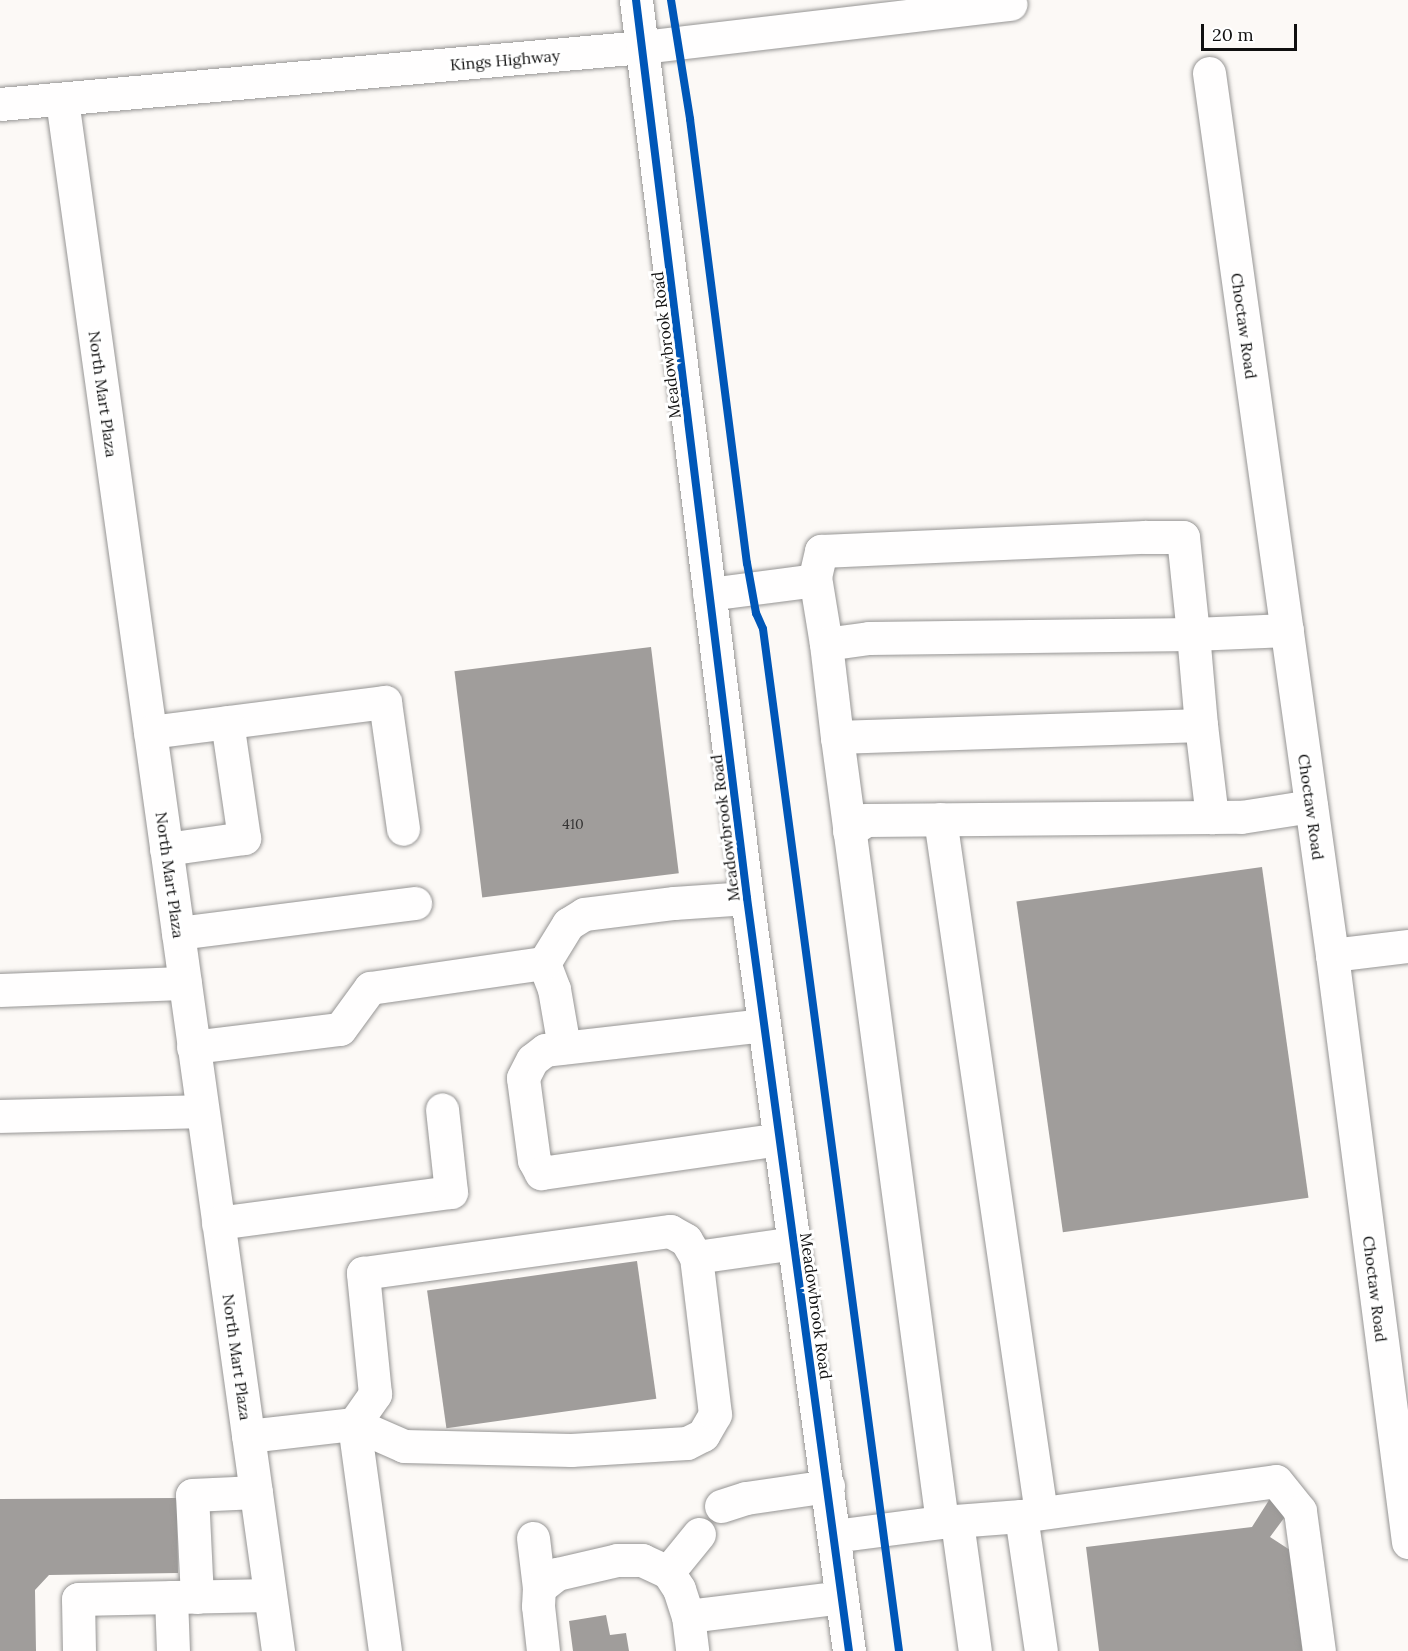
<!DOCTYPE html>
<style>
body{margin:0}
#map{position:relative;width:1408px;height:1651px;overflow:hidden;background:#fcf9f6;font-family:Lora,serif}
div>[style]{position:absolute}
[style*='--x']{left:calc(var(--x)*1px);top:calc(var(--y)*1px);width:calc(var(--w)*1px);rotate:calc(var(--a)*1deg)}
.building>*{inset:0;background:#a09d9b;transform-origin:0 0}
.roads{filter:drop-shadow(0 0 2px #969594) drop-shadow(0 0 2px #969594)}
.minor>*{height:33px;margin:-16.5px;padding:0 16.5px;transform-origin:16.5px;border-radius:16.5px;background:#fffefe}
.cycleway>*{height:8px;margin:-4px;padding:0 4px;transform-origin:4px;border-radius:4px;background:#0057b8}
span{translate:-50% -50%;white-space:nowrap;text-align:center;line-height:1.15;-webkit-text-stroke:6px #fff;paint-order:stroke}
.number-label{font-size:14px;color:#343333}
.number-label span{-webkit-text-stroke-width:0}
.street-label{font-size:16px;color:#101010}
.scale{position:absolute;left:1201px;top:24px;width:96px;height:27px;box-sizing:border-box;border:3px solid #101010;border-top:0;padding-left:8px;font-size:18px;line-height:21px;white-space:nowrap;color:#101010;-webkit-text-stroke:4px #fff;paint-order:stroke}
</style>
<div id="map">
<div class="building">
<div style="left:651px;top:647px;width:228px;height:198px;rotate:83deg"></div>
<div style="left:1262px;top:867px;width:334px;height:248px;rotate:82deg"></div>
<div style="left:637px;top:1261px;width:139px;height:212px;rotate:82deg"></div>
<div style="clip-path:polygon(1271px 1497px,1287px 1514px,1270px 1537px,1290px 1550px,1305px 1651px,1099px 1651px,1086px 1547px,1252px 1527px)"></div>
<div style="clip-path:polygon(177px 1498px,178px 1573px,49px 1575px,35px 1590px,36px 1651px,0 1651px,0 1499px)"></div>
<div style="clip-path:polygon(606px 1615px,610px 1635px,626px 1633px,629px 1651px,573px 1651px,569px 1621px)"></div>
</div>
<div class="roads">
<div class="minor">
<div style="--x:636;--y:0;--w:905;--a:82.95"></div>
<div style="--x:747;--y:898;--w:760;--a:82.29"></div>
<div style="--x:1209;--y:73;--w:891;--a:82.06"></div>
<div style="--x:1332;--y:955;--w:592;--a:82.62"></div>
<div style="--x:62;--y:100;--w:1566;--a:82.07"></div>
<div style="--x:0;--y:104;--w:646;--a:-5.07"></div>
<div style="--x:643;--y:47;--w:370;--a:-6.7"></div>
<div style="--x:709;--y:594;--w:107;--a:-7.5"></div>
<div style="--x:826;--y:644;--w:68;--a:-99.3"></div>
<div style="--x:815;--y:577;--w:27;--a:-77"></div>
<div style="--x:821;--y:551;--w:324;--a:-2.5"></div>
<div style="--x:1145;--y:537;--w:38;--a:0"></div>
<div style="--x:1183;--y:537;--w:98;--a:84.1"></div>
<div style="--x:1193;--y:634;--w:94;--a:-2.4"></div>
<div style="--x:1201;--y:725;--w:93;--a:83.2"></div>
<div style="--x:150;--y:732;--w:237;--a:-7.3"></div>
<div style="--x:385;--y:702;--w:128;--a:81.9"></div>
<div style="--x:837;--y:737;--w:364;--a:-1.9"></div>
<div style="--x:1201;--y:725;--w:91;--a:-95"></div>
<div style="--x:1193;--y:634;--w:324;--a:179.3"></div>
<div style="--x:869;--y:638;--w:43;--a:172.1"></div>
<div style="--x:826;--y:644;--w:94;--a:83.3"></div>
<div style="--x:837;--y:737;--w:792;--a:82.38"></div>
<div style="--x:940;--y:819;--w:701;--a:81.72"></div>
<div style="--x:849;--y:831;--w:20;--a:-33"></div>
<div style="--x:866;--y:820;--w:375;--a:-0.5"></div>
<div style="--x:1241;--y:817;--w:71;--a:-8.9"></div>
<div style="--x:166;--y:849;--w:79;--a:-8"></div>
<div style="--x:244;--y:838;--w:117;--a:-98.3"></div>
<div style="--x:178;--y:933;--w:239;--a:-7.2"></div>
<div style="--x:1332;--y:955;--w:77;--a:-6.8"></div>
<div style="--x:544;--y:963;--w:28;--a:69"></div>
<div style="--x:554;--y:989;--w:59;--a:80.2"></div>
<div style="--x:0;--y:990;--w:185;--a:-2.2"></div>
<div style="--x:764;--y:1025;--w:220;--a:173.5"></div>
<div style="--x:545;--y:1050;--w:16;--a:142"></div>
<div style="--x:532;--y:1060;--w:20;--a:117"></div>
<div style="--x:523;--y:1078;--w:83;--a:82.4"></div>
<div style="--x:534;--y:1160;--w:15;--a:62"></div>
<div style="--x:541;--y:1173;--w:241;--a:-8.1"></div>
<div style="--x:193;--y:1047;--w:148;--a:-7"></div>
<div style="--x:340;--y:1029;--w:51;--a:-53.8"></div>
<div style="--x:370;--y:988;--w:176;--a:-8.2"></div>
<div style="--x:544;--y:963;--w:46;--a:-58.4"></div>
<div style="--x:568;--y:924;--w:19;--a:-32"></div>
<div style="--x:584;--y:914;--w:91;--a:-7"></div>
<div style="--x:674;--y:903;--w:73;--a:-3.9"></div>
<div style="--x:0;--y:1116;--w:202;--a:-1.4"></div>
<div style="--x:218;--y:1223;--w:235;--a:-7.6"></div>
<div style="--x:451;--y:1192;--w:83;--a:-96.2"></div>
<div style="--x:248;--y:1436;--w:107;--a:-6.5"></div>
<div style="--x:354;--y:1424;--w:55;--a:23.7"></div>
<div style="--x:404;--y:1446;--w:167;--a:1.4"></div>
<div style="--x:571;--y:1450;--w:116;--a:-3.5"></div>
<div style="--x:687;--y:1443;--w:18;--a:-27"></div>
<div style="--x:703;--y:1435;--w:24;--a:-60"></div>
<div style="--x:715;--y:1414;--w:158;--a:-96.9"></div>
<div style="--x:721;--y:1506;--w:26;--a:-18"></div>
<div style="--x:746;--y:1498;--w:83;--a:-8.3"></div>
<div style="--x:1021;--y:1516;--w:136;--a:81.6"></div>
<div style="--x:957;--y:1522;--w:130;--a:82.1"></div>
<div style="--x:834;--y:1536;--w:109;--a:-7.4"></div>
<div style="--x:942;--y:1522;--w:79;--a:-4.3"></div>
<div style="--x:1021;--y:1516;--w:257;--a:-7.8"></div>
<div style="--x:1276;--y:1481;--w:38;--a:51"></div>
<div style="--x:1300;--y:1511;--w:141;--a:82.3"></div>
<div style="--x:533;--y:1538;--w:50;--a:83.2"></div>
<div style="--x:668;--y:1572;--w:49;--a:-50.8"></div>
<div style="--x:171;--y:1597;--w:54;--a:87.9"></div>
<div style="--x:197;--y:1597;--w:102;--a:-92.8"></div>
<div style="--x:192;--y:1495;--w:64;--a:-2.7"></div>
<div style="--x:688;--y:1616;--w:155;--a:-7"></div>
<div style="--x:79;--y:1651;--w:52;--a:-91.1"></div>
<div style="--x:78;--y:1599;--w:192;--a:-1.2"></div>
<div style="--x:385;--y:1651;--w:229;--a:-97.8"></div>
<div style="--x:354;--y:1424;--w:37;--a:-55"></div>
<div style="--x:375;--y:1394;--w:122;--a:-95.7"></div>
<div style="--x:363;--y:1273;--w:310;--a:-7.8"></div>
<div style="--x:670;--y:1231;--w:18;--a:29"></div>
<div style="--x:686;--y:1240;--w:20;--a:60"></div>
<div style="--x:696;--y:1257;--w:99;--a:-8.1"></div>
<div style="--x:543;--y:1651;--w:45;--a:-96.3"></div>
<div style="--x:538;--y:1606;--w:18;--a:-87"></div>
<div style="--x:539;--y:1588;--w:23;--a:-38"></div>
<div style="--x:557;--y:1574;--w:62;--a:-13.1"></div>
<div style="--x:617;--y:1560;--w:25;--a:0"></div>
<div style="--x:642;--y:1560;--w:29;--a:25"></div>
<div style="--x:668;--y:1572;--w:20;--a:57"></div>
<div style="--x:679;--y:1589;--w:28;--a:72"></div>
<div style="--x:688;--y:1616;--w:35;--a:83"></div>
</div>
</div>
<div class="cycleway">
<div style="--x:636;--y:0;--w:905;--a:82.95"></div>
<div style="--x:747;--y:898;--w:760;--a:82.29"></div>
<div style="--x:671;--y:0;--w:121;--a:80.9"></div>
<div style="--x:690;--y:119;--w:448;--a:82.7"></div>
<div style="--x:747;--y:563;--w:51;--a:79.8"></div>
<div style="--x:756;--y:613;--w:17;--a:66"></div>
<div style="--x:763;--y:629;--w:1031;--a:82.42"></div>
</div>
<div class="number-label">
<span style="left:573px;top:824px">410</span>
</div>
<div class="street-label">
<span style="left:505px;top:60px;rotate:-5deg">Kings Highway</span>
<span style="left:1244px;top:326px;rotate:82deg">Choctaw Road</span>
<span style="left:666px;top:345px;rotate:-97deg">Meadowbrook Road</span>
<span style="left:103px;top:394px;rotate:82deg">North Mart Plaza</span>
<span style="left:1311px;top:807px;rotate:82deg">Choctaw Road</span>
<span style="left:725px;top:828px;rotate:-97deg">Meadowbrook Road</span>
<span style="left:170px;top:875px;rotate:82deg">North Mart Plaza</span>
<span style="left:1375px;top:1289px;rotate:83deg">Choctaw Road</span>
<span style="left:816px;top:1306px;rotate:82deg">Meadowbrook Road</span>
<span style="left:237px;top:1357px;rotate:82deg">North Mart Plaza</span>
</div>
<div class="scale">20 m</div>
</div>
